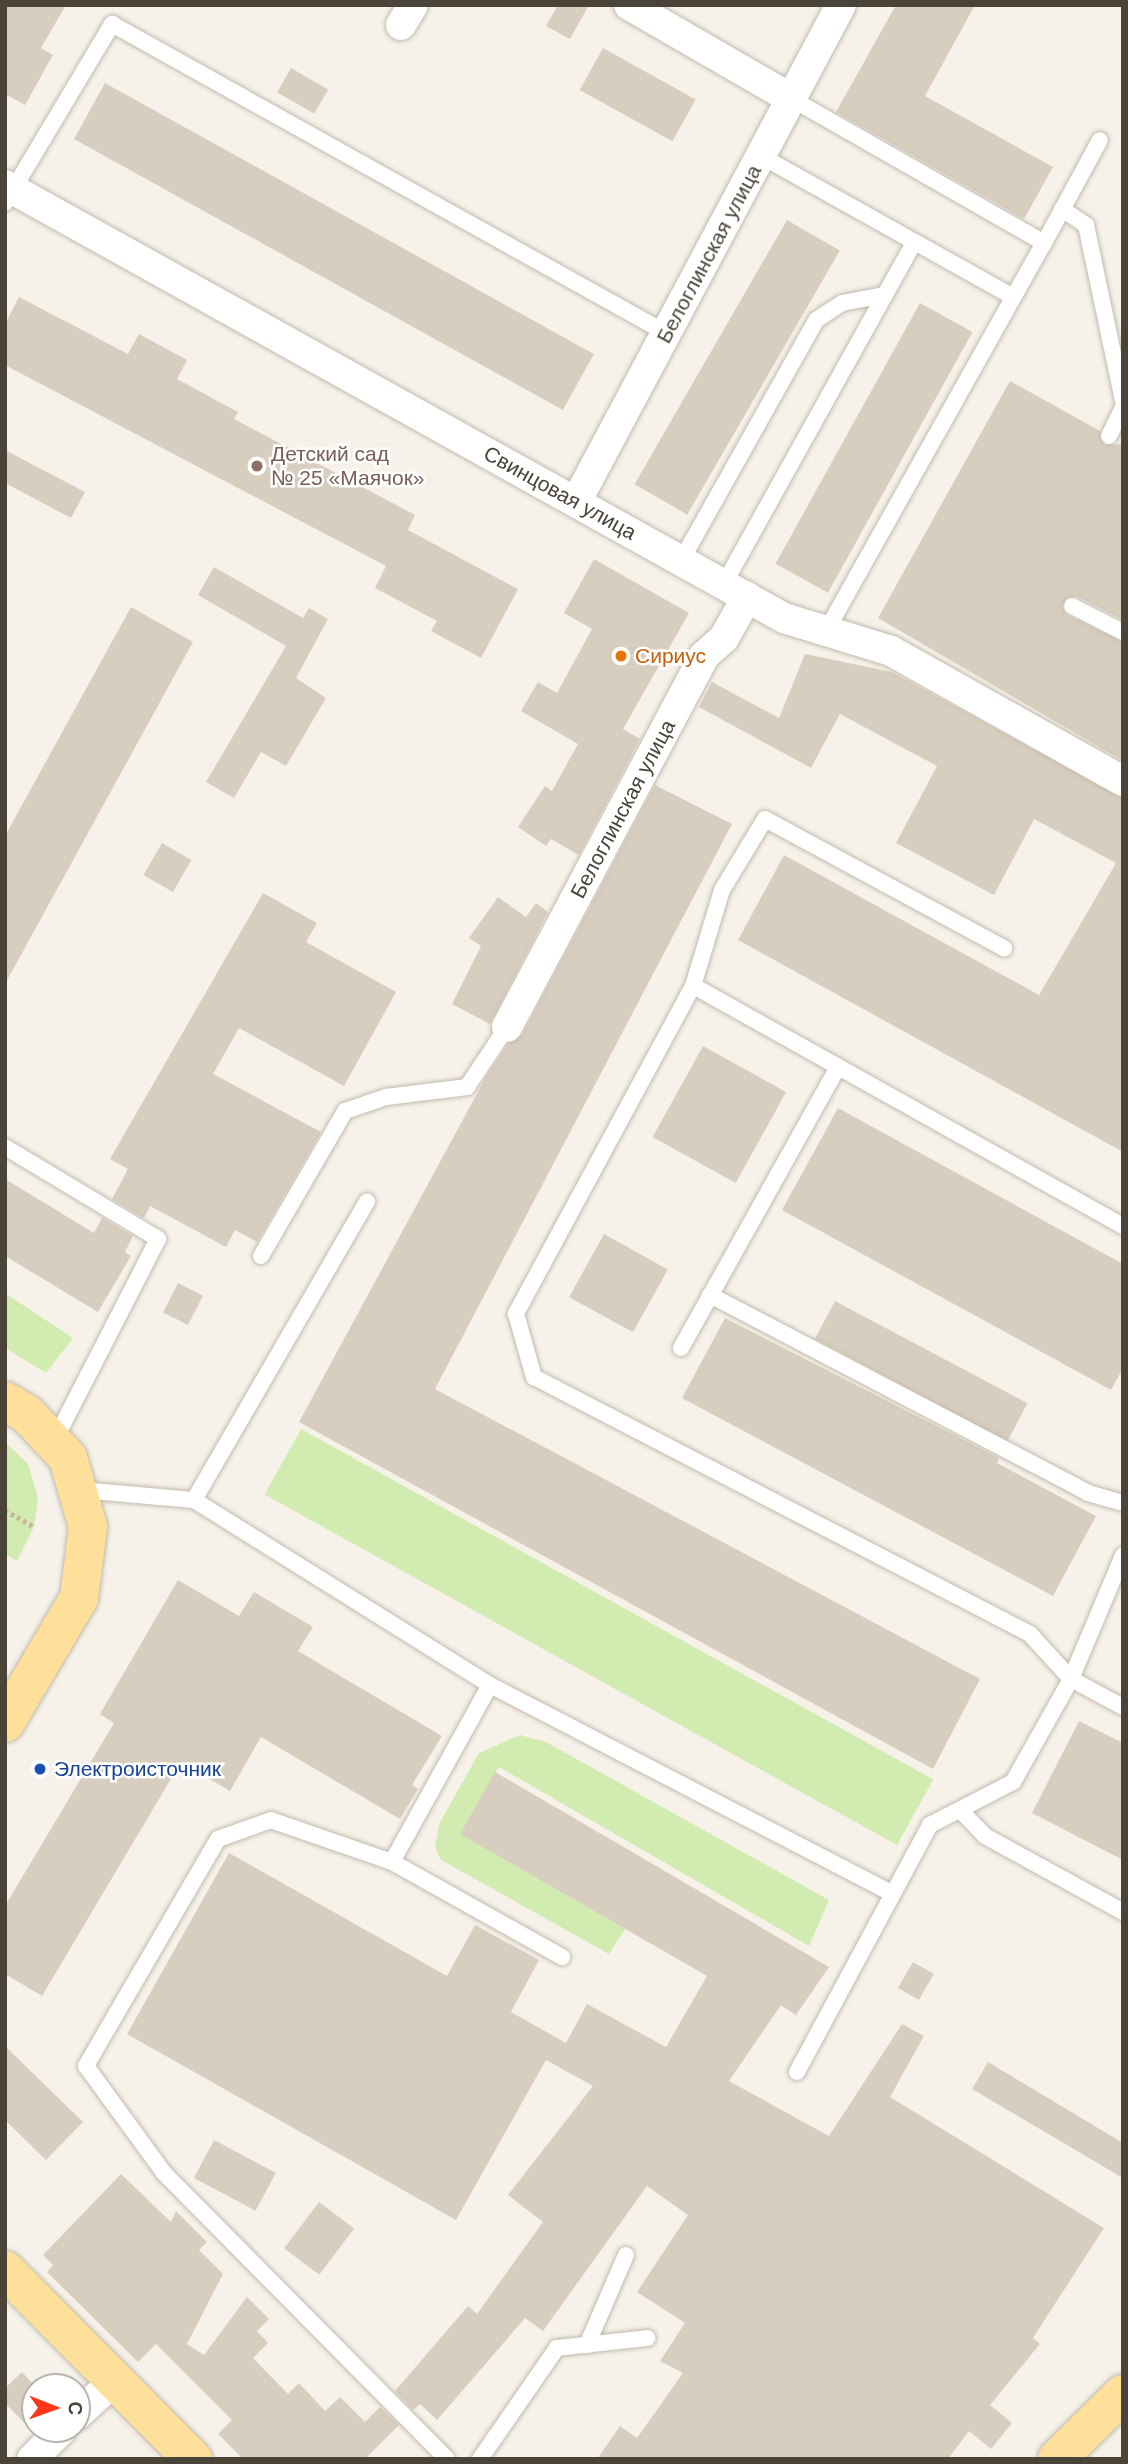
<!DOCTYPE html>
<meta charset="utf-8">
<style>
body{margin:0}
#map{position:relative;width:1128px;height:2464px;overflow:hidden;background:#f6f2ea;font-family:Arial,sans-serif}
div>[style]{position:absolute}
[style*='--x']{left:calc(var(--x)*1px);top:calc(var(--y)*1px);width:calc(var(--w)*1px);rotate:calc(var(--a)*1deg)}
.green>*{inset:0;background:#d2ebb1;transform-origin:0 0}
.building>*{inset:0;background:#d8cebf;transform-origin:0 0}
.path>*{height:4.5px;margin-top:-2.25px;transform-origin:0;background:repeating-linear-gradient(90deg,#c4b59c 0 3.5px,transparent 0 7px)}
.roads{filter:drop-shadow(0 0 2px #c2baac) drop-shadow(0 0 2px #c2baac)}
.lane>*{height:16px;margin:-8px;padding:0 8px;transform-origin:8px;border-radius:8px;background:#fff}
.street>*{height:30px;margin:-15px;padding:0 15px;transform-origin:15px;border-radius:15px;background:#fff}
.primary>*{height:38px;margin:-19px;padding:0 19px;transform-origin:19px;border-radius:19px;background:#ffe09a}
.dots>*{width:19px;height:19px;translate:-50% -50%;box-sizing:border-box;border:4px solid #fff;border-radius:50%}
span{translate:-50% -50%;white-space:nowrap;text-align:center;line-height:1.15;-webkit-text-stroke:5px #fff;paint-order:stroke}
.street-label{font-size:21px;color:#4a4337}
.education-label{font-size:21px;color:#785e54}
.left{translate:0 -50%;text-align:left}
.food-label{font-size:21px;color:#c56008}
.transit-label{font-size:21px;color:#164399}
.frame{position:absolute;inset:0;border:7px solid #4a4337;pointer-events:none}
.north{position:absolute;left:21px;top:2373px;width:70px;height:70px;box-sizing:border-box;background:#fff;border:2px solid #b7b4af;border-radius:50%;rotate:91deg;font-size:19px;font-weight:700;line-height:28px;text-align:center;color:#4a4337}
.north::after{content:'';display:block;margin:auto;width:24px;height:32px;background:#ff3618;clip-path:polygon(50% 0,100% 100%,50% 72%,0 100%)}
</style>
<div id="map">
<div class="green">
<div style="clip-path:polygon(5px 1293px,73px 1338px,46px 1373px,5px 1348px)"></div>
<div style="left:301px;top:1429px;width:723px;height:75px;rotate:29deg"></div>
<div style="clip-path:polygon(5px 1442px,28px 1464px,38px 1498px,34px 1527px,17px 1561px,5px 1554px)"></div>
<div style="clip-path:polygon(520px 1735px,546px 1742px,829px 1900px,809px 1946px,499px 1767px,461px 1834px,625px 1929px,609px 1954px,441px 1860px,435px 1847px,439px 1824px,479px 1753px)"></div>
</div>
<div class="building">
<div style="clip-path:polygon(5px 5px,66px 5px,41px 48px,53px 55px,25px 105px,5px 94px)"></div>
<div style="clip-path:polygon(558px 5px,589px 5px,570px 39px,546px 26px)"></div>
<div style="clip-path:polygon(896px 5px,975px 5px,925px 96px,1053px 167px,1024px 219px,836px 112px)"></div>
<div style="left:603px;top:48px;width:106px;height:48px;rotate:29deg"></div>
<div style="left:291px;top:68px;width:43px;height:28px;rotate:30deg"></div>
<div style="left:105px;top:83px;width:559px;height:64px;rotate:29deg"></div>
<div style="left:787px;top:220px;width:61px;height:305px;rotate:30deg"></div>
<div style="clip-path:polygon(19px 297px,128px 354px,139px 334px,187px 360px,177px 379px,238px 412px,234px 419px,415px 515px,408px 530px,518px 589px,481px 658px,431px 631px,437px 621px,375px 588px,386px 566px,5px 365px,5px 324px)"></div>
<div style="left:920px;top:303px;width:60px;height:298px;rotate:29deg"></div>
<div style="clip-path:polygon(1010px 381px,1100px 431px,1104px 445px,1123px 444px,1123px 620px,1076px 596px,1062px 606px,1067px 615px,1123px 642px,1123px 761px,878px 618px)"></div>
<div style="clip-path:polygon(5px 450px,85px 492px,71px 518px,5px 483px)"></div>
<div style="clip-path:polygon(594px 559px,689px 613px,623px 729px,640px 739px,579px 855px,551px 839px,546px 846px,518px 827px,545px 786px,552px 791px,578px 744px,521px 711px,538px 682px,557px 693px,592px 629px,564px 613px)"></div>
<div style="clip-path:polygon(214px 567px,303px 618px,309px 608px,328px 619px,296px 678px,326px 698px,286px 766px,261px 752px,234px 798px,206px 782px,286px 646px,198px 595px)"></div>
<div style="clip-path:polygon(131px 607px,193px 642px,5px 984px,5px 836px)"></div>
<div style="clip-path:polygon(805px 654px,892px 672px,1123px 798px,1123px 1152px,738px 940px,784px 855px,1039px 995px,1116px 863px,1034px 819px,994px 895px,896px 843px,937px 766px,840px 714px,811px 768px,699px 707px,712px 682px,779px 718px)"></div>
<div style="clip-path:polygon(655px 785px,732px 824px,435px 1389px,980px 1679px,933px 1769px,299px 1422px,486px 1077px,508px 1044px,522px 1035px)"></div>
<div style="left:162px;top:843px;width:34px;height:37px;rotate:30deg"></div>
<div style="clip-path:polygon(263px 893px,317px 923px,306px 942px,396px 992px,344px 1086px,239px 1028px,213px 1074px,321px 1132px,257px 1242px,235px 1230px,226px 1247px,150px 1206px,144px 1218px,112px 1199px,128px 1169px,110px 1159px)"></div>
<div style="clip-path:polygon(498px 897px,526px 917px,536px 903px,548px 912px,490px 1024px,452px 1004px,481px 946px,469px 938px)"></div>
<div style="left:703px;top:1046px;width:95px;height:104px;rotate:29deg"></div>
<div style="clip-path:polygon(838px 1108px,1123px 1264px,1123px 1368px,1111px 1390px,782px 1210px)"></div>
<div style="clip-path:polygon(5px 1179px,94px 1233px,102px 1218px,133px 1236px,125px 1252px,131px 1256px,98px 1312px,5px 1256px)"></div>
<div style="left:604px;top:1234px;width:73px;height:72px;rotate:29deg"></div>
<div style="left:178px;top:1283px;width:28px;height:33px;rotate:27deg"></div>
<div style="left:835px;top:1301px;width:218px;height:43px;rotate:28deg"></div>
<div style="clip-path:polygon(725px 1318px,999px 1458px,997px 1463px,1096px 1516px,1053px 1596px,682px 1398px)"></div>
<div style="clip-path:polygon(178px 1580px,239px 1616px,254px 1592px,313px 1627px,298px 1651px,442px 1736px,412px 1785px,418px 1789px,400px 1819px,261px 1737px,230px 1791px,181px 1762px,42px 1996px,5px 1974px,5px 1906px,114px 1723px,100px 1714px)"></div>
<div style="clip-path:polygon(1079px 1721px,1123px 1743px,1123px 1860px,1032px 1813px)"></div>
<div style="clip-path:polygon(495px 1772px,829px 1967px,796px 2015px,781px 2005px,729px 2081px,829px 2136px,902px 2024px,924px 2036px,890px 2097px,1104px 2228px,1033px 2338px,1040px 2344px,990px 2405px,1012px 2423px,991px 2449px,969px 2431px,948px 2459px,597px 2459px,620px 2426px,637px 2438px,683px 2373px,660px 2361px,685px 2323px,637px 2292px,688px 2215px,647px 2186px,543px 2331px,525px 2318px,437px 2420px,420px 2404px,413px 2410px,395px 2391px,468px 2306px,477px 2314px,543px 2222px,508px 2195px,593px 2086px,546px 2060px,456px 2220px,127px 2034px,229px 1853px,447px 1976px,475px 1925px,539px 1960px,511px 2012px,566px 2043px,587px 2004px,666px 2047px,707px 1976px,460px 1834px)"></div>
<div style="left:913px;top:1962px;width:24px;height:30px;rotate:30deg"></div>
<div style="clip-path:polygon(5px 2046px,83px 2122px,46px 2160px,5px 2120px)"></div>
<div style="clip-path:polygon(988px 2062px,1123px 2143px,1123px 2178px,972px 2089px)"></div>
<div style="left:214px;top:2140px;width:70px;height:43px;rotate:28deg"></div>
<div style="clip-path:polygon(121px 2174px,171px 2222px,176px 2211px,207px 2242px,199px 2250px,223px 2274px,187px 2344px,204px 2355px,247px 2297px,269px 2319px,257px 2331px,268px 2343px,253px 2358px,288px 2394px,299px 2383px,325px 2411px,340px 2397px,365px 2422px,380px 2407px,399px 2425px,365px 2459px,243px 2459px,218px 2434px,232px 2420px,156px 2344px,138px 2362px,47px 2272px,53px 2265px,43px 2255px)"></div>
<div style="left:319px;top:2202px;width:44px;height:58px;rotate:37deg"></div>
<div style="clip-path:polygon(22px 2372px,35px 2386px,34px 2433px,5px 2403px,5px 2388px)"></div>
</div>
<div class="path">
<div style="--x:5;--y:1510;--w:34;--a:30"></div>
</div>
<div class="roads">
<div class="lane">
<div style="--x:792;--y:99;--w:290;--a:29.7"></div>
<div style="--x:1044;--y:243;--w:117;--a:-61.5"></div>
<div style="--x:761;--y:156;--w:289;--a:29.2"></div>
<div style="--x:5;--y:203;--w:209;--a:-59.1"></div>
<div style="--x:112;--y:24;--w:634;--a:29.15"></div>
<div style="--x:1062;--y:209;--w:29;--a:34"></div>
<div style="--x:1086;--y:225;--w:180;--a:78.1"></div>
<div style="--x:1109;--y:436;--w:32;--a:-64"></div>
<div style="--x:681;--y:561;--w:276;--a:-60.7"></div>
<div style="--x:816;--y:320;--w:31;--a:-33"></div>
<div style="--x:842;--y:303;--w:44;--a:-10.5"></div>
<div style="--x:724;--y:584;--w:391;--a:-60.9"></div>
<div style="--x:1072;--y:606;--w:57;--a:27"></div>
<div style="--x:825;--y:633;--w:447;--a:-60.7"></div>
<div style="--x:693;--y:986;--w:100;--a:-73.2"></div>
<div style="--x:722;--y:890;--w:83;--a:-58.8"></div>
<div style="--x:765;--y:819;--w:272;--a:28.4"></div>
<div style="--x:5;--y:1147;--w:179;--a:31"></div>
<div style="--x:158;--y:1239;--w:227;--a:117.2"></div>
<div style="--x:1123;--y:1226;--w:492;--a:-150.8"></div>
<div style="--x:693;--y:986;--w:373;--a:118.4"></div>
<div style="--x:516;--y:1314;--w:66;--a:74.1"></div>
<div style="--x:534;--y:1377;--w:559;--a:27.39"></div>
<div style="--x:1030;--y:1634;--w:61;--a:47.7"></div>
<div style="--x:1071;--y:1679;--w:59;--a:28.3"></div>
<div style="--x:261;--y:1256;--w:168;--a:-59.9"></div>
<div style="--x:345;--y:1111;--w:43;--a:-18.9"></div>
<div style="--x:386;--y:1097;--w:82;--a:-7"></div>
<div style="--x:467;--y:1087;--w:72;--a:-56.3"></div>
<div style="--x:710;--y:1295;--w:427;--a:27.6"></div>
<div style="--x:1088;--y:1493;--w:36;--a:16"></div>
<div style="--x:681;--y:1348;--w:322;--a:-60.8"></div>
<div style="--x:81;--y:1490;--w:113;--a:5.1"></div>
<div style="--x:194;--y:1500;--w:349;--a:32"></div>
<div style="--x:490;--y:1685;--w:449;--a:27.4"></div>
<div style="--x:194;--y:1500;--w:345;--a:-59.9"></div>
<div style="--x:490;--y:1685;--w:202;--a:119"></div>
<div style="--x:392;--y:1862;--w:195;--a:29.2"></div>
<div style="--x:960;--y:1810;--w:36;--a:46"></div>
<div style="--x:985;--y:1836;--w:158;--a:28.8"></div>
<div style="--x:392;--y:1862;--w:128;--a:-160.9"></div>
<div style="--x:271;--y:1820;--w:56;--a:160.3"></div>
<div style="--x:218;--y:1839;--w:263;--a:120.2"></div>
<div style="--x:86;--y:2066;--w:132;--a:53.9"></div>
<div style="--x:164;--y:2173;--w:402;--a:45.3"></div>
<div style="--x:797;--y:2072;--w:281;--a:-61.7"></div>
<div style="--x:930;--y:1825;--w:93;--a:-27.4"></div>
<div style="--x:1013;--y:1782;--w:118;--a:-60.6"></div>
<div style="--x:1071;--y:1679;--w:134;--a:-67.2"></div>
<div style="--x:587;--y:2345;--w:98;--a:-66.6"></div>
<div style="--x:480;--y:2459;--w:135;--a:-55.3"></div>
<div style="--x:557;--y:2348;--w:91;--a:-6.3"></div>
</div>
<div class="street">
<div style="--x:629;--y:5;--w:188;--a:30"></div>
<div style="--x:401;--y:25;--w:23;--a:-59"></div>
<div style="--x:5;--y:185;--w:891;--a:29.07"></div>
<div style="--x:784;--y:618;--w:112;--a:17.1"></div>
<div style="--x:891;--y:651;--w:266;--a:29.3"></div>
<div style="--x:576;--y:502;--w:563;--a:-61.93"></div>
<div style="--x:507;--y:1027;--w:420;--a:-62"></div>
<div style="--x:704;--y:656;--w:27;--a:-42"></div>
<div style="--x:724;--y:638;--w:47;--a:-60.7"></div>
<div style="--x:77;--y:2415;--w:52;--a:-42.6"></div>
<div style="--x:32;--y:2459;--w:42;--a:-45"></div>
</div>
<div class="primary">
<div style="--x:5;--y:1401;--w:26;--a:31"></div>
<div style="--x:27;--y:1414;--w:60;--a:47"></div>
<div style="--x:68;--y:1458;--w:72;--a:73.8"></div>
<div style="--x:88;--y:1527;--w:72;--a:97.2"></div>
<div style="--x:79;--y:1598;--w:145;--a:120.6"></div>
<div style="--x:5;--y:2270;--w:267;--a:45.2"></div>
<div style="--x:1057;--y:2459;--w:93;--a:-44.6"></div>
</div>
</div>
<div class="dots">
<div style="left:257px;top:466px;background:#8d6e63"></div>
<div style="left:621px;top:656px;background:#e8710a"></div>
<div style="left:40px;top:1769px;background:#1a4fb4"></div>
</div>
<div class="street-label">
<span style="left:709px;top:254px;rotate:-62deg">Белоглинская улица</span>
<span style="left:560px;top:493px;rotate:29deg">Свинцовая улица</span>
<span style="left:623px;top:809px;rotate:-62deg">Белоглинская улица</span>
</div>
<div class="education-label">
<span class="left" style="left:271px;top:466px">Детский сад<br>№ 25 «Маячок»</span>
</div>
<div class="food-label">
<span class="left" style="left:635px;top:656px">Сириус</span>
</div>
<div class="transit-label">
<span class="left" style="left:54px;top:1769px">Электроисточник</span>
</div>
<div class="frame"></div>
<div class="north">С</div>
</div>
